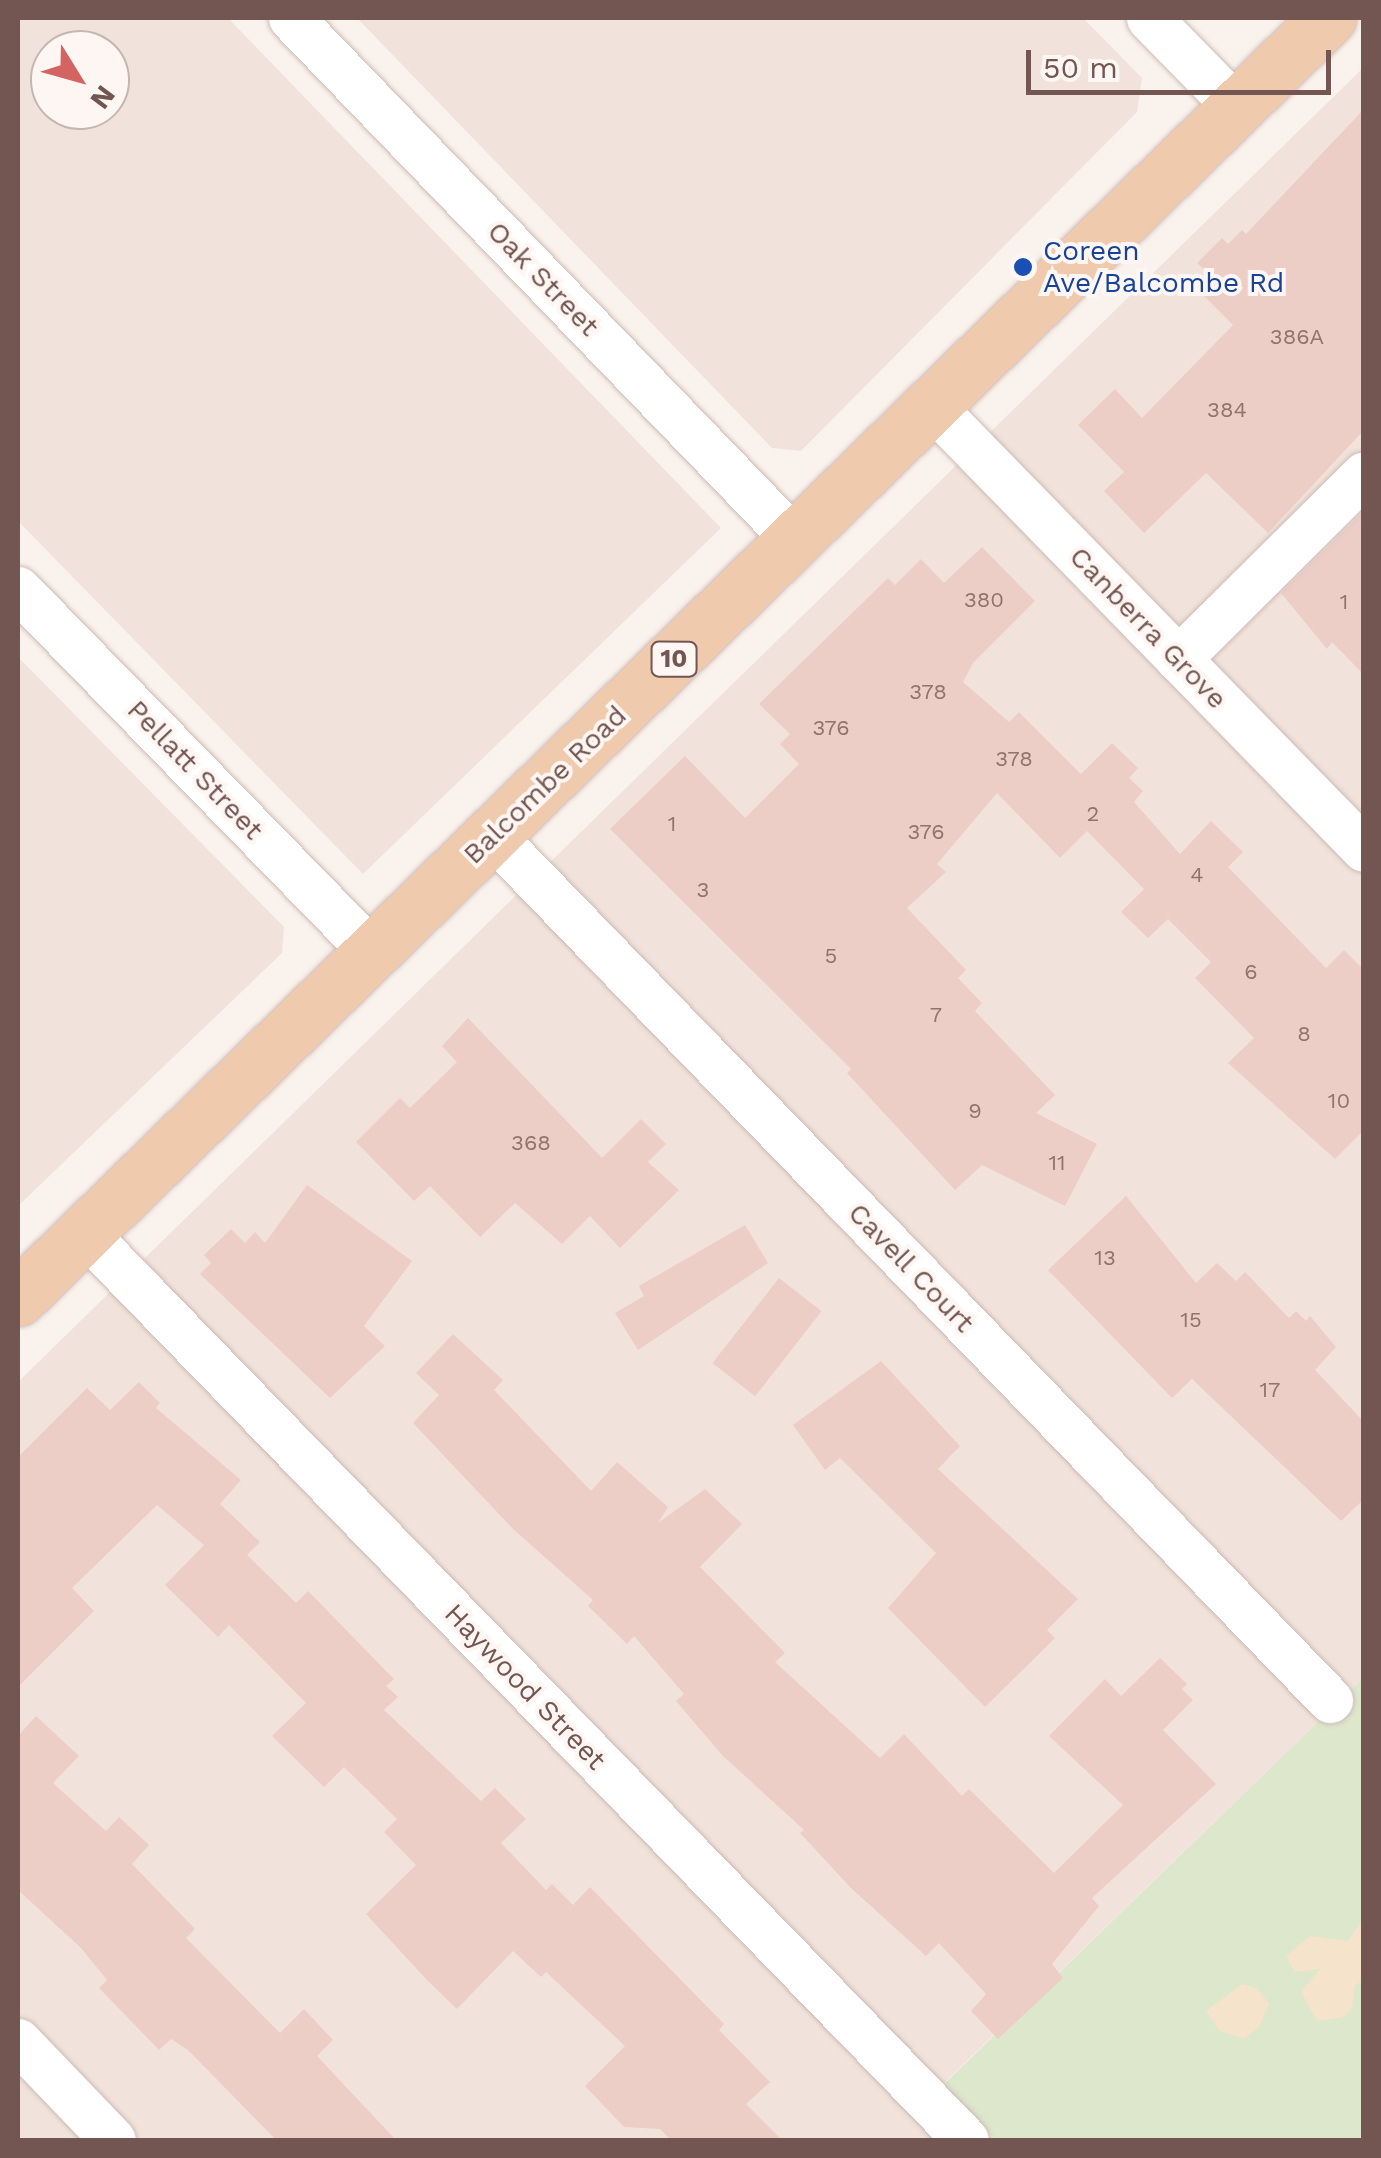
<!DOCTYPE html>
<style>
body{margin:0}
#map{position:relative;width:1381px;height:2158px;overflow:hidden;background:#faf2ec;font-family:"Work Sans",sans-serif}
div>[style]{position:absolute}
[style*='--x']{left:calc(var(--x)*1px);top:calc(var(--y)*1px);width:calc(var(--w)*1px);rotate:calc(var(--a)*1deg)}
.residential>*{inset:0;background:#f1e3db}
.green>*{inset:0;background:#dce7cb}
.sand>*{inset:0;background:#f5e3cb}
.building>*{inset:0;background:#eccec7;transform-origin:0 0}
.roads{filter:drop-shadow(0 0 2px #cebbb5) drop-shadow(0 0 2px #cebbb5)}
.street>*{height:45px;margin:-22.5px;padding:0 22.5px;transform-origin:22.5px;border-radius:22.5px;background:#fff}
.primary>*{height:55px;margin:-27.5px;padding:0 27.5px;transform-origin:27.5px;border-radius:27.5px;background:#f0caad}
.dots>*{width:28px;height:28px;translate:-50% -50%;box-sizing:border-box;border:5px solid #fdf6f2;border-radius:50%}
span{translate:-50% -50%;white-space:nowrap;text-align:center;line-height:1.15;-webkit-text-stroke:8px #fdf6f2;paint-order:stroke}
.number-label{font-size:22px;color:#91746e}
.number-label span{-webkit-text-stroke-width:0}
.shield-label span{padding:2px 8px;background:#fdf6f2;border:2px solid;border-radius:8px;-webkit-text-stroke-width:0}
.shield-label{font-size:25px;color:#735651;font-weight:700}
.transit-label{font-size:28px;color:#164399}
.left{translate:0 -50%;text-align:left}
.street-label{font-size:28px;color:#735651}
.frame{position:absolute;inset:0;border:20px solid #735651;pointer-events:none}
.north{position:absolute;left:30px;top:30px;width:100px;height:100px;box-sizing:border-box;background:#fdf6f2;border:2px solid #c6b6b2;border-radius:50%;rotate:127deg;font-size:28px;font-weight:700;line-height:40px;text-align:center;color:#735651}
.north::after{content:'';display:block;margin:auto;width:35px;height:45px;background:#d46461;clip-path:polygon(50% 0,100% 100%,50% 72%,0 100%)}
.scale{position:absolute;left:1026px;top:50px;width:305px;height:45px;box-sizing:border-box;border:5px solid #735651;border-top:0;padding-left:12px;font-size:30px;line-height:35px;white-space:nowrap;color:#735651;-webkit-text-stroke:8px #fdf6f2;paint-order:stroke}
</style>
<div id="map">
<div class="residential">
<div style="clip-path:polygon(evenodd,18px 18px,228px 18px,721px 528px,363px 874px,18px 521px,18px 18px,50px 50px,110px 50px,110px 110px,50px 110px,50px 50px)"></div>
<div style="clip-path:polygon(357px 18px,1083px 18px,1142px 78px,1137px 112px,801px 451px,772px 448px)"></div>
<div style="clip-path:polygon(1363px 68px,1363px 1678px,942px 2085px,996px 2140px,18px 2140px,18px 1382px)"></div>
<div style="clip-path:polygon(18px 657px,284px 927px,282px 953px,18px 1206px)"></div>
</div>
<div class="green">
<div style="clip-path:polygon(1363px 1678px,1363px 2140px,996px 2140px,942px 2086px)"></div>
</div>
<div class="sand">
<div style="clip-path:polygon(1363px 1919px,1363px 1981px,1355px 1985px,1352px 2007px,1345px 2017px,1317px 2021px,1301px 1992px,1320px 1969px,1295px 1972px,1286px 1956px,1310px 1936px,1348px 1941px)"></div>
<div style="clip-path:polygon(1242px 1984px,1258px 1989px,1269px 2004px,1259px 2027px,1244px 2039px,1220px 2031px,1206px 2011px)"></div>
</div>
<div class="building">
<div style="clip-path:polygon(1364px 109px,1364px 430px,1268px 533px,1206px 473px,1144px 533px,1104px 491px,1124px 472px,1078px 425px,1115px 389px,1142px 418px,1233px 325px,1198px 290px,1211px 276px,1197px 263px,1222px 238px,1228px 244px,1242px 230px,1246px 234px)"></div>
<div style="clip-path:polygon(1361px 514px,1364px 517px,1364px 675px,1332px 642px,1327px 649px,1281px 593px)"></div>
<div style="clip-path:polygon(982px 547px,1035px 601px,973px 663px,963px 682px,1009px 722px,1019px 712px,1081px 774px,1112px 743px,1138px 768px,1129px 778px,1143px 791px,1134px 802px,1180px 854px,1211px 821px,1243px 852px,1228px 867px,1326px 968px,1344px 950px,1364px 970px,1364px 1130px,1335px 1159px,1228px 1063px,1254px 1038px,1195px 978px,1211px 962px,1168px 919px,1148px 938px,1121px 912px,1144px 889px,1087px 831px,1060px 858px,997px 793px,937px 864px,946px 872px,907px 908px,966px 970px,958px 978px,982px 1003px,975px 1011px,1055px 1095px,1036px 1113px,1097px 1144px,1065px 1206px,982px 1165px,955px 1190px,847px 1073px,851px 1069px,610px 829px,685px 756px,745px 818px,799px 764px,780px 744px,790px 734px,759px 704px,888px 578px,895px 585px,921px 559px,944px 583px)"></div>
<div style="clip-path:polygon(468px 1018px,602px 1158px,641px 1119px,666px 1144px,648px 1162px,679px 1190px,620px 1248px,590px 1216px,562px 1244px,515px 1203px,480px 1237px,430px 1186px,414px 1201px,356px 1142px,400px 1098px,410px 1108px,457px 1062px,442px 1046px)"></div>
<div style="clip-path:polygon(307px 1185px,412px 1261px,364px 1326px,385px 1346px,330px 1398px,200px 1274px,211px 1263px,204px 1255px,231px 1229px,245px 1243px,255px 1232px,265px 1243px)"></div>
<div style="clip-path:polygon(1126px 1196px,1196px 1283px,1217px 1263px,1236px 1281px,1245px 1272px,1289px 1318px,1296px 1311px,1306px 1321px,1310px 1316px,1336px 1347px,1315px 1370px,1364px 1422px,1364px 1499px,1341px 1521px,1192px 1379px,1172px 1398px,1048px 1270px)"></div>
<div style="clip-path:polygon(745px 1225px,768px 1263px,638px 1350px,615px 1313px,644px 1296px,639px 1286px)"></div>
<div style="left:779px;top:1278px;width:54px;height:108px;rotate:38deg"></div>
<div style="clip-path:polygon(453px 1334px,503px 1380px,494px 1390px,591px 1491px,617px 1462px,668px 1507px,658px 1523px,705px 1489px,742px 1524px,700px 1567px,785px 1653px,775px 1662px,880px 1758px,904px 1734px,962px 1796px,969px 1789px,1054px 1873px,1123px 1805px,1049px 1736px,1105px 1679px,1121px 1696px,1160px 1658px,1187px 1684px,1182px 1689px,1193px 1700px,1163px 1730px,1216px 1784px,1092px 1898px,1099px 1906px,1052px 1964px,1063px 1978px,998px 2039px,971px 2011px,986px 1994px,939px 1943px,926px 1956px,851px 1888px,800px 1833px,804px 1830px,722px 1755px,676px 1701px,684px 1694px,634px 1636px,627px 1644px,588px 1606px,593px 1600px,513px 1529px,413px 1423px,439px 1395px,416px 1373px)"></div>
<div style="clip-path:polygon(881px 1361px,960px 1446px,938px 1469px,1078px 1599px,1047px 1630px,1055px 1638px,985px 1707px,888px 1608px,936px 1553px,840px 1458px,825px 1470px,793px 1425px)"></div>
<div style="clip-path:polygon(139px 1382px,160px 1403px,156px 1408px,241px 1480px,220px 1504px,260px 1542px,247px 1555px,296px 1603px,308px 1591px,394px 1679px,386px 1686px,398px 1697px,384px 1710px,481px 1801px,495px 1788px,526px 1819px,501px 1843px,546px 1890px,552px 1884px,573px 1905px,590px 1887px,724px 2024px,719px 2030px,770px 2082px,746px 2104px,782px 2140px,671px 2140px,660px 2129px,624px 2127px,585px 2086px,625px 2046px,546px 1972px,541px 1977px,513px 1951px,457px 2009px,427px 1980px,366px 1914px,416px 1865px,384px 1832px,397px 1819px,344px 1767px,324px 1787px,272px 1736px,306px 1703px,229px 1625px,218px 1637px,165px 1585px,204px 1545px,157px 1505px,72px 1588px,94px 1611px,18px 1687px,18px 1457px,87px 1388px,110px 1410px)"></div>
<div style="clip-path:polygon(36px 1716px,79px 1756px,53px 1783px,106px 1831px,119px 1817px,149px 1845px,132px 1864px,195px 1929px,186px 1938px,280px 2033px,304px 2009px,333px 2040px,317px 2056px,396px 2140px,276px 2140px,188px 2050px,171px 2039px,159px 2050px,99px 1988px,107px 1980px,81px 1948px,18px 1890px,18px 1736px)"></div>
</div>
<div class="roads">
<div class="street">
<div style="--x:291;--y:18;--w:726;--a:46.01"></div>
<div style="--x:1149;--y:18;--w:126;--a:45.6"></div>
<div style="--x:933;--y:407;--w:617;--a:45.72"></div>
<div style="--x:18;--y:589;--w:507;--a:45.72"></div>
<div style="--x:1178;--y:659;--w:262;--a:-44.8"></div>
<div style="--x:493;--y:836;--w:1203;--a:45.91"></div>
<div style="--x:85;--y:1233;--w:1264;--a:45.83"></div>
<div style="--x:18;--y:2041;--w:137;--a:46.2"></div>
</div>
<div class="primary">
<div style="--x:18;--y:1298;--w:1832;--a:-44.34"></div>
</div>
</div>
<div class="dots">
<div style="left:1023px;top:267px;background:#1a4fb4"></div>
</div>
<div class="number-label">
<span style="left:1297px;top:337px">386A</span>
<span style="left:1227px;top:410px">384</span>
<span style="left:984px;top:600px">380</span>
<span style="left:1344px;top:602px">1</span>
<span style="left:928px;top:692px">378</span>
<span style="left:831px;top:728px">376</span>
<span style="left:1014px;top:759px">378</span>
<span style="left:1093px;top:814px">2</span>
<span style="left:672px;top:824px">1</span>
<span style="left:926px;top:832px">376</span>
<span style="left:1197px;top:875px">4</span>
<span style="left:703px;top:890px">3</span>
<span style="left:831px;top:956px">5</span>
<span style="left:1251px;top:972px">6</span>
<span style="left:936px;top:1015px">7</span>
<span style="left:1304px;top:1034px">8</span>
<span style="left:1339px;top:1101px">10</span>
<span style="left:975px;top:1111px">9</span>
<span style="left:531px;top:1143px">368</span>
<span style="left:1057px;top:1163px">11</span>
<span style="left:1105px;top:1258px">13</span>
<span style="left:1191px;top:1320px">15</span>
<span style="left:1270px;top:1390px">17</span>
</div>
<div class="shield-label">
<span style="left:674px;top:659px">10</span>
</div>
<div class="transit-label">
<span class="left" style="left:1043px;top:267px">Coreen<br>Ave/Balcombe Rd</span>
</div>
<div class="street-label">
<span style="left:543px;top:279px;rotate:46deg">Oak Street</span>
<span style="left:1148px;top:628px;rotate:46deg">Canberra Grove</span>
<span style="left:195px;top:770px;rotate:46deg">Pellatt Street</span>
<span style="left:545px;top:785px;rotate:-44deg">Balcombe Road</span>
<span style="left:911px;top:1268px;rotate:46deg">Cavell Court</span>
<span style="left:525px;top:1687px;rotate:46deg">Haywood Street</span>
</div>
<div class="frame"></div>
<div class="north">N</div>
<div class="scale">50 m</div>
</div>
